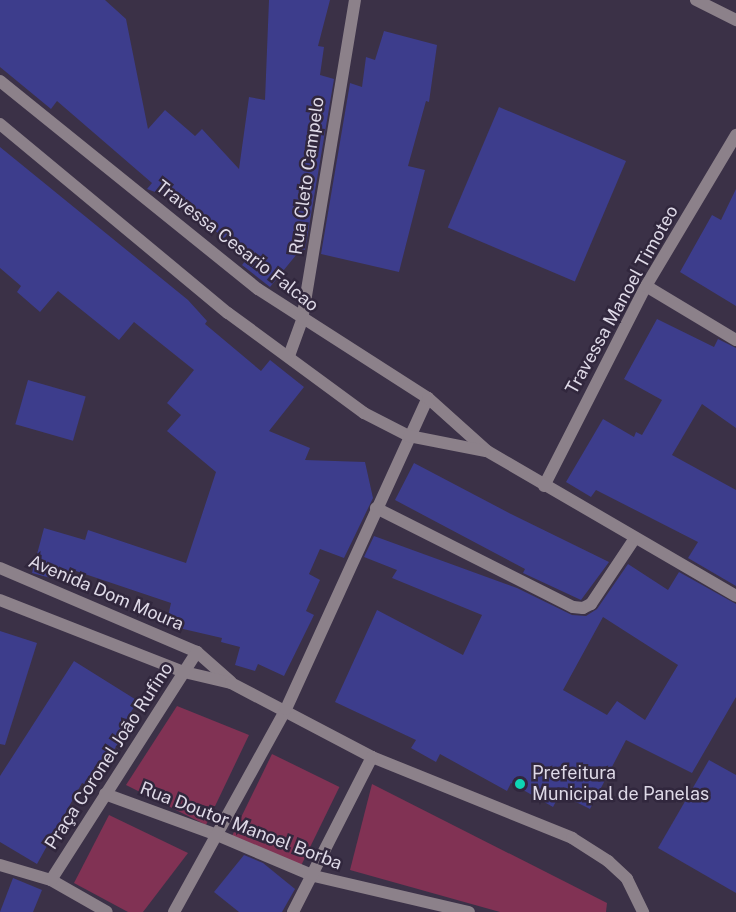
<!DOCTYPE html>
<meta charset="utf-8">
<style>
body{margin:0}
#map{position:relative;width:736px;height:912px;overflow:hidden;background:#3b3147;font-family:"Public Sans",sans-serif}
div>[style]{position:absolute}
[style*='--x']{left:calc(var(--x)*1px);top:calc(var(--y)*1px);width:calc(var(--w)*1px);rotate:calc(var(--a)*1deg)}
.green>*{inset:0;background:#813254;transform-origin:0 0}
.building>*{inset:0;background:#3d3d8c;transform-origin:0 0}
.minor>*{height:12px;margin:-6px;padding:0 6px;transform-origin:6px;border-radius:6px;background:#8c818a}
.tertiary>*{height:12px;margin:-6px;padding:0 6px;transform-origin:6px;border-radius:6px;background:#8c818a}
.dots>*{width:16px;height:16px;translate:-50% -50%;box-sizing:border-box;border:3px solid #31273d;border-radius:50%}
span{translate:-50% -50%;white-space:nowrap;text-align:center;line-height:1.15;-webkit-text-stroke:5px #31273d;paint-order:stroke}
.street-label{font-size:18px;color:#ded9e7}
.poi-label{font-size:18px;color:#ded9e7}
.left{translate:0 -50%;text-align:left}
</style>
<div id="map">
<div class="green">
<div style="clip-path:polygon(177px 706px,249px 735px,206px 825px,126px 785px)"></div>
<div style="left:272px;top:754px;width:75px;height:91px;rotate:26deg"></div>
<div style="clip-path:polygon(372px 784px,607px 903px,606px 912px,500px 912px,350px 870px)"></div>
<div style="clip-path:polygon(109px 815px,188px 853px,143px 912px,128px 912px,74px 883px)"></div>
</div>
<div class="building">
<div style="clip-path:polygon(0 0,105px 0,126px 19px,148px 129px,165px 110px,195px 136px,202px 129px,239px 169px,249px 97px,265px 100px,269px 0,330px 0,318px 46px,324px 47px,320px 75px,334px 79px,305px 250px,301px 249px,270px 287px,242px 265px,247px 259px,201px 218px,198px 222px,171px 198px,147px 189px,152px 183px,57px 101px,51px 109px,0 67px)"></div>
<div style="clip-path:polygon(384px 31px,437px 45px,429px 102px,426px 101px,408px 166px,425px 170px,399px 272px,321px 254px,350px 83px,362px 87px,366px 57px,375px 60px)"></div>
<div style="left:499px;top:107px;width:138px;height:131px;rotate:23deg"></div>
<div style="clip-path:polygon(0 147px,188px 300px,207px 321px,205px 324px,261px 371px,270px 360px,304px 387px,269px 431px,310px 448px,305px 460px,365px 462px,373px 498px,344px 558px,320px 549px,309px 574px,320px 580px,306px 611px,314px 615px,284px 676px,258px 664px,255px 671px,235px 665px,240px 647px,221px 642px,222px 638px,166px 625px,171px 603px,73px 570px,69px 583px,32px 573px,44px 528px,85px 540px,88px 530px,186px 563px,216px 472px,167px 431px,181px 415px,167px 403px,194px 370px,134px 322px,119px 340px,58px 291px,40px 312px,17px 292px,21px 286px,0 268px)"></div>
<div style="clip-path:polygon(736px 189px,736px 306px,680px 272px,712px 215px,721px 220px)"></div>
<div style="clip-path:polygon(657px 319px,714px 347px,718px 339px,736px 348px,736px 428px,702px 404px,672px 455px,736px 490px,736px 586px,688px 558px,698px 542px,596px 490px,591px 497px,566px 482px,603px 419px,634px 437px,636px 432px,642px 435px,662px 400px,624px 379px)"></div>
<div style="left:28px;top:380px;width:60px;height:46px;rotate:16deg"></div>
<div style="clip-path:polygon(414px 463px,511px 514px,609px 562px,581px 600px,523px 573px,525px 569px,395px 500px)"></div>
<div style="clip-path:polygon(evenodd,374px 536px,517px 588px,572px 615px,586px 616px,597px 609px,628px 564px,668px 590px,679px 572px,736px 604px,736px 697px,692px 773px,626px 740px,590px 809px,560px 794px,553px 807px,511px 783px,507px 791px,440px 754px,436px 762px,411px 748px,416px 740px,335px 702px,377px 610px,463px 655px,482px 615px,392px 578px,397px 570px,364px 557px,374px 536px,603px 617px,678px 665px,645px 720px,617px 701px,607px 715px,563px 690px,603px 617px)"></div>
<div style="clip-path:polygon(0 631px,37px 643px,5px 745px,0 744px)"></div>
<div style="clip-path:polygon(74px 661px,138px 701px,118px 732px,123px 735px,103px 768px,100px 766px,89px 786px,82px 783px,37px 864px,0 842px,0 776px)"></div>
<div style="clip-path:polygon(709px 760px,736px 775px,736px 893px,658px 848px)"></div>
<div style="clip-path:polygon(244px 855px,263px 863px,295px 889px,282px 912px,239px 912px,214px 892px)"></div>
<div style="clip-path:polygon(13px 878px,42px 890px,33px 912px,0 912px)"></div>
</div>
<div class="minor">
<div style="--x:696;--y:0;--w:45;--a:26.6"></div>
<div style="--x:646;--y:286;--w:105;--a:31"></div>
<div style="--x:289;--y:356;--w:38;--a:-70"></div>
<div style="--x:302;--y:320;--w:324;--a:-80.6"></div>
<div style="--x:544;--y:486;--w:225;--a:-63"></div>
<div style="--x:646;--y:286;--w:176;--a:-59.2"></div>
<div style="--x:376;--y:508;--w:220;--a:26.7"></div>
<div style="--x:573;--y:607;--w:10;--a:6"></div>
<div style="--x:583;--y:608;--w:9;--a:-27"></div>
<div style="--x:591;--y:604;--w:79;--a:-56.3"></div>
<div style="--x:0;--y:568;--w:214;--a:23.1"></div>
<div style="--x:197;--y:652;--w:45;--a:41.4"></div>
<div style="--x:0;--y:600;--w:198;--a:21.4"></div>
<div style="--x:184;--y:672;--w:48;--a:13.2"></div>
<div style="--x:231;--y:683;--w:159;--a:27.7"></div>
<div style="--x:372;--y:757;--w:216;--a:22"></div>
<div style="--x:572;--y:838;--w:43;--a:32.6"></div>
<div style="--x:608;--y:861;--w:26;--a:43"></div>
<div style="--x:627;--y:879;--w:37;--a:64"></div>
<div style="--x:105;--y:794;--w:119;--a:20.1"></div>
<div style="--x:217;--y:835;--w:105;--a:22.9"></div>
<div style="--x:314;--y:876;--w:159;--a:13.1"></div>
<div style="--x:0;--y:865;--w:53;--a:16.4"></div>
<div style="--x:51;--y:880;--w:64;--a:29.7"></div>
<div style="--x:51;--y:880;--w:271;--a:-57.4"></div>
<div style="--x:174;--y:912;--w:232;--a:-61.1"></div>
<div style="--x:286;--y:709;--w:342;--a:-65.5"></div>
<div style="--x:293;--y:912;--w:174;--a:-63"></div>
</div>
<div class="tertiary">
<div style="--x:0;--y:81;--w:331;--a:38.9"></div>
<div style="--x:258;--y:289;--w:202;--a:32.7"></div>
<div style="--x:428;--y:398;--w:79;--a:41.9"></div>
<div style="--x:487;--y:451;--w:288;--a:30.2"></div>
<div style="--x:0;--y:124;--w:296;--a:39.7"></div>
<div style="--x:228;--y:313;--w:169;--a:36.3"></div>
<div style="--x:364;--y:413;--w:51;--a:27.1"></div>
<div style="--x:409;--y:436;--w:77;--a:11.2"></div>
</div>
<div class="dots">
<div style="left:520px;top:784px;background:#0ed5b4"></div>
</div>
<div class="street-label">
<span style="left:307px;top:176px;rotate:-82deg">Rua Cleto Campelo</span>
<span style="left:237px;top:246px;rotate:38deg">Travessa Cesario Falcao</span>
<span style="left:622px;top:300px;rotate:-61deg">Travessa Manoel Timoteo</span>
<span style="left:106px;top:593px;rotate:23deg">Avenida Dom Moura</span>
<span style="left:109px;top:756px;rotate:-57deg">Praça Coronel João Rufino</span>
<span style="left:241px;top:826px;rotate:21deg">Rua Doutor Manoel Borba</span>
</div>
<div class="poi-label">
<span class="left" style="left:532px;top:784px">Prefeitura<br>Municipal de Panelas</span>
</div>
</div>
